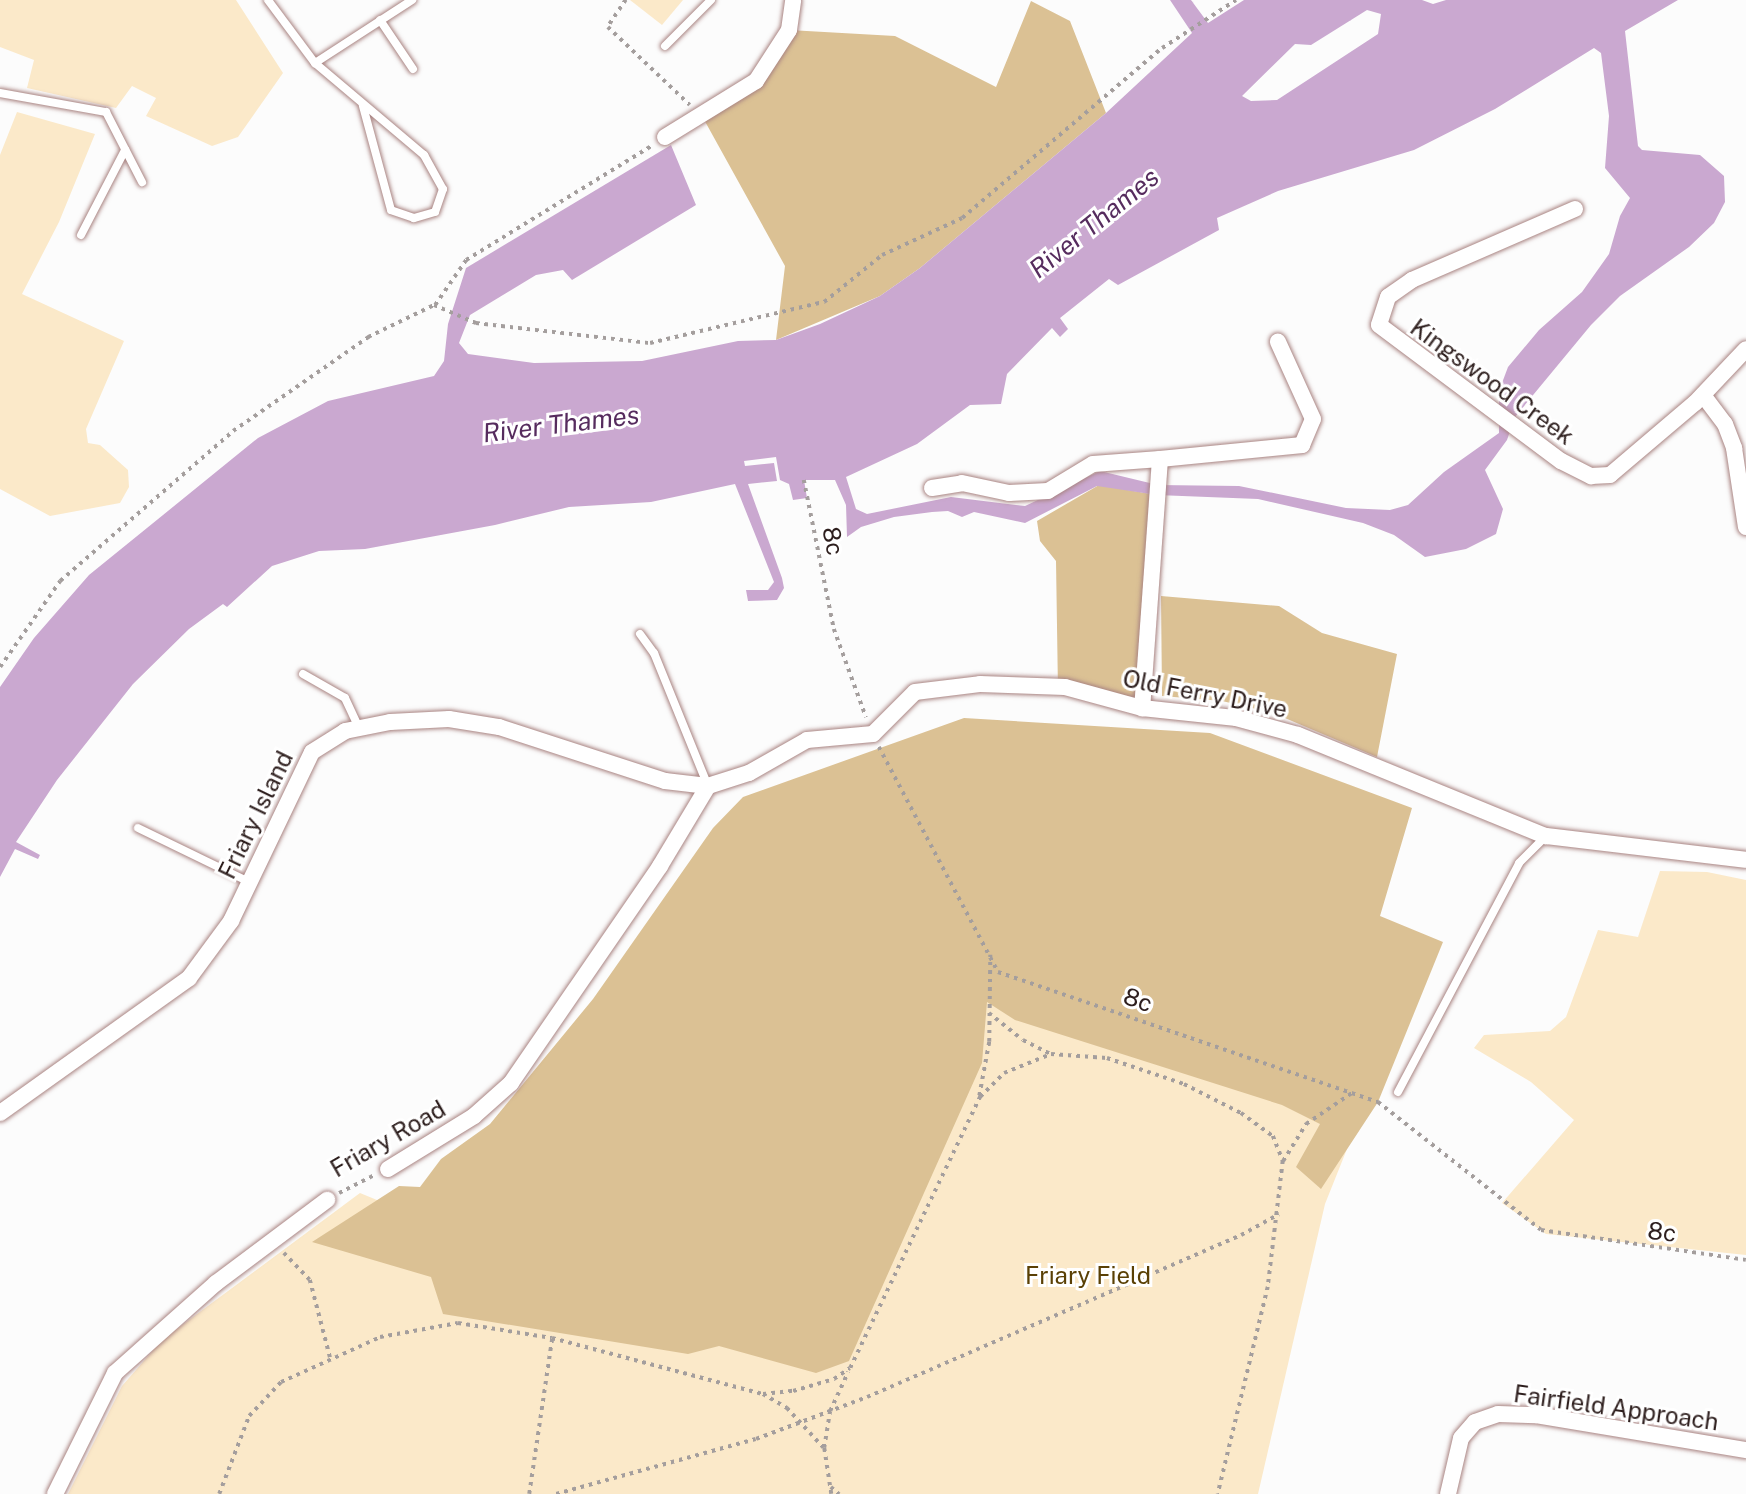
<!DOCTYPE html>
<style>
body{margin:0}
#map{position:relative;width:1746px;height:1494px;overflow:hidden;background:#fcfcfc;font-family:"Public Sans",sans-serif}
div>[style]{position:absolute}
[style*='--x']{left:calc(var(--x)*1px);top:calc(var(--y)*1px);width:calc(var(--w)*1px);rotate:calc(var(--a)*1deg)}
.green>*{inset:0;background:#fbe9c9}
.forest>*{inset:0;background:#dbc194}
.water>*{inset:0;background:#caa8d0}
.path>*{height:3.5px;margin-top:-1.75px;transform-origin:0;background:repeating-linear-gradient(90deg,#a49e9d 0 3.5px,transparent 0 8.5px)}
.roads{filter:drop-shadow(0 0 2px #a98482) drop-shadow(0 0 2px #a98482)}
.lane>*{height:8px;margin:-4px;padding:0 4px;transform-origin:4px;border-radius:4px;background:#fff}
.street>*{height:16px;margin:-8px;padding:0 8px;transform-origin:8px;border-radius:8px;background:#fff}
span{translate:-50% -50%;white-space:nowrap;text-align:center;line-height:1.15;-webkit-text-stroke:6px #fff;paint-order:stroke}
.street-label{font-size:24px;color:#2e1f1e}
.park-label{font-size:24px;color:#5a4005}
.water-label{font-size:26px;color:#562c5e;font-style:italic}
</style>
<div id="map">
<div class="green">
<div style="clip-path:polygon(0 0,236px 0,283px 73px,238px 137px,212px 146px,146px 116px,156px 98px,132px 86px,116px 108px,27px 88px,34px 60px,0 47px)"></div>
<div style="clip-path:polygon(630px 0,683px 0,662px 25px)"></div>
<div style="clip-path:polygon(17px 112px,95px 134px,59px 222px,22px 294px,124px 341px,86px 429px,88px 443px,100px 445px,128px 470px,129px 487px,120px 503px,50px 516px,0 489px,0 155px)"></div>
<div style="clip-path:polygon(1660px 871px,1707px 872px,1746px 880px,1746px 1255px,1546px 1234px,1502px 1203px,1574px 1120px,1531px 1082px,1474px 1048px,1484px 1035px,1550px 1031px,1566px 1017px,1598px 930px,1638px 937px)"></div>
<div style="clip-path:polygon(980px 972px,1363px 1109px,1325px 1204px,1258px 1494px,68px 1494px,122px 1386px,162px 1340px,360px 1193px,558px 1275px)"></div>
</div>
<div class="forest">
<div style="clip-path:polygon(1031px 1px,1070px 21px,1106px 113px,920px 268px,880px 296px,776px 340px,785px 266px,702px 116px,756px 81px,789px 30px,895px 36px,996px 87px)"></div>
<div style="clip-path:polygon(1099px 485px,1151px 494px,1150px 676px,1153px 679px,1149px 698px,1058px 692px,1056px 561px,1040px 541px,1037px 521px)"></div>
<div style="clip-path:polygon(1161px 596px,1279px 606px,1322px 633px,1397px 654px,1377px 757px,1273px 713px,1222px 701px,1162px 696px)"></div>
<div style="clip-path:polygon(964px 718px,1210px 733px,1412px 808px,1380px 916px,1443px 942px,1378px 1102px,1321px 1189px,1296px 1167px,1320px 1124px,1282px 1105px,1015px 1020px,987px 1002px,982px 1063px,849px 1361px,816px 1373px,719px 1346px,688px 1354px,443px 1314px,431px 1277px,312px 1242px,399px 1186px,420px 1187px,441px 1159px,490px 1124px,593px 999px,713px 828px,743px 797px)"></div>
</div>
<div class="water">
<div style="clip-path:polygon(evenodd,1170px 0,1191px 0,1208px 23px,1244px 0,1422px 0,1433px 4px,1446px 0,1678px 0,1625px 31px,1638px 146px,1642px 150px,1700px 155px,1724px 176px,1725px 202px,1714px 223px,1689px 247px,1620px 296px,1591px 325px,1515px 417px,1507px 440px,1485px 470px,1503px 509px,1496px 534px,1466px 549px,1425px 557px,1394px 535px,1363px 523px,1258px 499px,1157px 495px,1097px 486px,1025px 523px,974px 512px,962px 517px,948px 511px,932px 512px,894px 517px,861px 527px,847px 537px,846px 505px,835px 480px,804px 480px,807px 498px,793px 500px,789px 484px,780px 480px,776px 457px,744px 461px,745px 466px,774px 463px,777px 481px,748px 484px,782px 578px,784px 588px,777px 600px,748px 601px,746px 590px,768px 590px,774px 582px,735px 484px,651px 502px,569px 507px,495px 525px,365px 549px,319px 551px,272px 566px,227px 607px,223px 604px,189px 629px,133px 684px,57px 780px,16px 842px,40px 855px,38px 859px,15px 849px,0 877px,0 687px,34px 638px,89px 575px,258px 438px,328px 401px,434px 376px,444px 361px,448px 324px,466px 268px,671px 145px,696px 205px,572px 280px,563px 270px,536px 275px,470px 315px,459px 343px,468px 354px,534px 363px,642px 361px,738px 341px,776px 340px,820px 324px,880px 296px,920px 268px,1106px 113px,1192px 33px,1170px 0,1367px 10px,1381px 14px,1378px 34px,1277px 100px,1251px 101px,1242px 96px,1295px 44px,1311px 45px,1367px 10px,1170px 0,1594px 48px,1601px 53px,1609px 116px,1605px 168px,1630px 198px,1620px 216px,1609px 254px,1582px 292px,1539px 330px,1508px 367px,1499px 391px,1499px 433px,1444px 472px,1408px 505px,1390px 510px,1346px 508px,1239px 486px,1158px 485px,1100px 471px,1025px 506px,951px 497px,867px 514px,856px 509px,846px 477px,917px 444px,970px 405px,1001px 404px,1007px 374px,1052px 328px,1060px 337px,1068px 329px,1060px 318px,1109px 279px,1118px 285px,1219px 230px,1217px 218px,1278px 191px,1414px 150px,1495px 109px,1594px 48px)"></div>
</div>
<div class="path">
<div style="--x:626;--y:0;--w:32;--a:124"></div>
<div style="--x:608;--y:27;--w:113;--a:43.6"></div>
<div style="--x:435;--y:305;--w:55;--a:-55.4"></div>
<div style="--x:466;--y:260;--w:217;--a:-31.6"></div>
<div style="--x:804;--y:480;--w:152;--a:78.6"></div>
<div style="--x:834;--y:629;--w:94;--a:70"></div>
<div style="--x:0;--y:667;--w:105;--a:-55.1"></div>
<div style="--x:60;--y:581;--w:229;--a:-40.9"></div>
<div style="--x:233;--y:431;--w:165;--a:-34.8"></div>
<div style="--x:368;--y:337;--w:73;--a:-25.9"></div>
<div style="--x:434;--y:305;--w:46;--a:23.2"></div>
<div style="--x:476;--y:323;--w:175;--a:6.6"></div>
<div style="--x:650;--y:343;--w:179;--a:-13.3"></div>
<div style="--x:824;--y:302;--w:75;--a:-39"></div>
<div style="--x:882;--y:255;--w:88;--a:-24.8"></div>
<div style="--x:962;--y:218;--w:262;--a:-40.4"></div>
<div style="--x:1162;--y:48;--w:88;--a:-33"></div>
<div style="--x:879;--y:747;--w:255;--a:62.1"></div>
<div style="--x:998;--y:972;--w:402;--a:18.9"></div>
<div style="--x:1378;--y:1102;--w:207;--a:38.1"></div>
<div style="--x:1541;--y:1230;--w:207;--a:8.3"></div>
<div style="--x:989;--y:1013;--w:43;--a:38.5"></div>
<div style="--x:1023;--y:1040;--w:31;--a:27"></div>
<div style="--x:979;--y:1096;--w:55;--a:-79.5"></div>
<div style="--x:989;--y:1042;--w:87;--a:-89.3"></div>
<div style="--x:1283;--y:1161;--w:44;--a:-58.1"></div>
<div style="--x:1306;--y:1124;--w:55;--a:-34"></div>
<div style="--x:339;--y:1193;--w:38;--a:-27"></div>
<div style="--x:284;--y:1253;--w:37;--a:46"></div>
<div style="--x:310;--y:1280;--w:80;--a:75.4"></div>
<div style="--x:763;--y:1394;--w:28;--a:30"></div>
<div style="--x:787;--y:1408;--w:54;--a:47.2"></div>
<div style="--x:831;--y:1487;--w:11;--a:41"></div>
<div style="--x:219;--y:1494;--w:84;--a:-69"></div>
<div style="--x:249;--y:1416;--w:47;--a:-46.7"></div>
<div style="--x:281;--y:1382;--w:109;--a:-24.4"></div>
<div style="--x:380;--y:1337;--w:79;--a:-10.2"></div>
<div style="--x:458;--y:1323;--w:95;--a:9.1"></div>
<div style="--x:552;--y:1338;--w:218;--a:14.9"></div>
<div style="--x:763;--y:1394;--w:30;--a:-6"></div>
<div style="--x:793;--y:1391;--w:43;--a:-16.3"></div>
<div style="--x:834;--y:1379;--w:19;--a:-35"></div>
<div style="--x:850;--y:1368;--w:301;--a:-64.4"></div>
<div style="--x:980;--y:1097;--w:34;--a:-45"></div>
<div style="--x:1004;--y:1073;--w:51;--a:-22"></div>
<div style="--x:1051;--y:1054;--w:56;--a:4.1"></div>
<div style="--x:1107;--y:1058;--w:81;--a:18.7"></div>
<div style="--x:1184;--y:1084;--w:64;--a:27"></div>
<div style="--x:1241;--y:1113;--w:39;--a:36"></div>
<div style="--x:1273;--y:1136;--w:27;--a:68"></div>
<div style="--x:1283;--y:1161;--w:127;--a:96.8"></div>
<div style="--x:1268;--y:1287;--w:213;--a:103.6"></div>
<div style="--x:529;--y:1494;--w:158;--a:-81.6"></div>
<div style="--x:556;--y:1494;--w:207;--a:-15.4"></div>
<div style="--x:756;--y:1439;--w:119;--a:-20.7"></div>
<div style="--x:867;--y:1397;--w:408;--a:-23.4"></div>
<div style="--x:1241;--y:1235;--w:43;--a:-28.9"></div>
<div style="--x:831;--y:1494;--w:47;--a:-98.7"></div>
<div style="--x:824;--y:1448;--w:37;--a:-81"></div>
<div style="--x:830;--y:1411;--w:43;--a:-65.2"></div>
</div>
<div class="roads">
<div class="lane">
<div style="--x:268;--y:0;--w:79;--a:53.3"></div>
<div style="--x:315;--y:63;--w:143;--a:40.2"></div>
<div style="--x:424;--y:155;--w:39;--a:61"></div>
<div style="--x:443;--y:189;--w:24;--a:109"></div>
<div style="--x:435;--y:212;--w:22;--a:164"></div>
<div style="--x:414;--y:218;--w:24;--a:-161"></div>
<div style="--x:391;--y:210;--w:108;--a:-105.1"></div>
<div style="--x:380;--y:20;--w:59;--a:56"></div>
<div style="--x:665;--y:46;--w:65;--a:-45"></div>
<div style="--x:315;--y:63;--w:116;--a:-33"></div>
<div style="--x:0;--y:93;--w:108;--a:10.2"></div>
<div style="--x:106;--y:112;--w:79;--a:62.8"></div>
<div style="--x:81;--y:235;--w:96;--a:-62.6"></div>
<div style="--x:640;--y:634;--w:24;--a:54"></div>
<div style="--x:654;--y:653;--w:144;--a:67.9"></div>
<div style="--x:303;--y:674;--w:48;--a:29.7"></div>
<div style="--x:345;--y:698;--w:33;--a:65"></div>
<div style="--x:138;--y:828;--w:123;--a:25.9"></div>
<div style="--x:1398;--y:1092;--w:259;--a:-62.1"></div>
<div style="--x:1519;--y:863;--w:38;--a:-45"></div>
</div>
<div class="street">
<div style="--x:665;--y:137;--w:107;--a:-31.6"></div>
<div style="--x:756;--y:81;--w:61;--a:-57.1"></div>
<div style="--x:789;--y:30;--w:30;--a:-82"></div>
<div style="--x:1575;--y:209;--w:178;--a:156.5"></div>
<div style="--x:1412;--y:280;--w:29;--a:145"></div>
<div style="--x:1388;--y:297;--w:29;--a:108"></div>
<div style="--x:1379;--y:325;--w:227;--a:36.8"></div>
<div style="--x:1561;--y:461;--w:34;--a:27"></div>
<div style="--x:1591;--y:476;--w:19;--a:-3"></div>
<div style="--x:1610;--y:475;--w:111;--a:-40.3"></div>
<div style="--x:1695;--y:403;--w:74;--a:-46.6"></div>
<div style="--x:1703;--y:395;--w:36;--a:53"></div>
<div style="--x:1725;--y:424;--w:26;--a:69"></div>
<div style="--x:1734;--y:448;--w:80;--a:81.4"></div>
<div style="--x:1160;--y:459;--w:143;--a:-5.6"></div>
<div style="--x:1302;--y:445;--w:28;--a:-67"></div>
<div style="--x:1313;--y:419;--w:85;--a:-114.4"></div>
<div style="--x:932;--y:488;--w:30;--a:-9"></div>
<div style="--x:962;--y:483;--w:48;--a:12"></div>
<div style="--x:1009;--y:493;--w:39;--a:-3"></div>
<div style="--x:1048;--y:491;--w:52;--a:-31"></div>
<div style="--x:1093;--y:464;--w:67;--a:-4.3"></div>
<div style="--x:1160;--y:459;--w:250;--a:94.1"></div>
<div style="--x:0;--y:1113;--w:232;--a:-35.5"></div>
<div style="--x:189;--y:978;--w:71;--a:-53.6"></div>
<div style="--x:231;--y:921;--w:187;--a:-64.4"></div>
<div style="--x:312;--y:752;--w:39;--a:-32"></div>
<div style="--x:345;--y:731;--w:46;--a:-11.3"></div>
<div style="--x:390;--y:722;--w:59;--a:-2.9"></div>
<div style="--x:449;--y:719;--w:51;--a:9.1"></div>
<div style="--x:499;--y:727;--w:175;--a:18"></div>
<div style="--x:665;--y:781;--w:43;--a:6.6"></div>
<div style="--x:708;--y:786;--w:43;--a:-17.6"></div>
<div style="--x:749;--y:773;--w:67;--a:-29.6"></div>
<div style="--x:807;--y:740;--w:66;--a:-5.2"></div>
<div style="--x:873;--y:734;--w:59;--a:-45"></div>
<div style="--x:915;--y:692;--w:65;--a:-7"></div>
<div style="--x:980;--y:684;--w:85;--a:2"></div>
<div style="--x:1065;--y:687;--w:80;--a:15.3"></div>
<div style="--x:1142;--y:708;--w:95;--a:6.1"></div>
<div style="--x:1236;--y:718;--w:64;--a:15.3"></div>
<div style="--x:1298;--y:735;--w:268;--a:22.2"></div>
<div style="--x:1546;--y:836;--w:201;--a:6.8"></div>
<div style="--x:388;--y:1169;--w:101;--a:-31.6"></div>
<div style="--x:474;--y:1116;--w:50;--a:-41.7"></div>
<div style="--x:511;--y:1083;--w:263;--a:-55.5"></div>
<div style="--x:660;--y:866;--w:93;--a:-59"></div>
<div style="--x:55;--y:1494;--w:135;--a:-63.6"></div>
<div style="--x:115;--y:1373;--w:135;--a:-41.7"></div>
<div style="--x:216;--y:1283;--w:139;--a:-36.8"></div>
<div style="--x:1448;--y:1494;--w:57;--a:-76.9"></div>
<div style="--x:1461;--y:1438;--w:21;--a:-49"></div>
<div style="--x:1475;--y:1422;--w:24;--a:-19"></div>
<div style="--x:1498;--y:1414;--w:38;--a:2"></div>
<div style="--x:1536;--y:1415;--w:213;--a:9.5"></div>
</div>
</div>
<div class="street-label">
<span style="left:1492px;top:382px;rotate:36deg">Kingswood Creek</span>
<span style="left:833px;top:541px;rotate:79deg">8c</span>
<span style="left:1205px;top:694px;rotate:11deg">Old Ferry Drive</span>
<span style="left:256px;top:815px;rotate:-64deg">Friary Island</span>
<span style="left:1138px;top:1000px;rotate:19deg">8c</span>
<span style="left:388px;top:1139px;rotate:-30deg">Friary Road</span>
<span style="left:1662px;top:1232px;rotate:7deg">8c</span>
<span style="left:1616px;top:1408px;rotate:8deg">Fairfield Approach</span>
</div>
<div class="park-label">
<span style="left:1088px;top:1276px">Friary Field</span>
</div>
<div class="water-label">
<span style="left:1094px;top:223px;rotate:-39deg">River Thames</span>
<span style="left:561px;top:424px;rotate:-7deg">River Thames</span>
</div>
</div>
